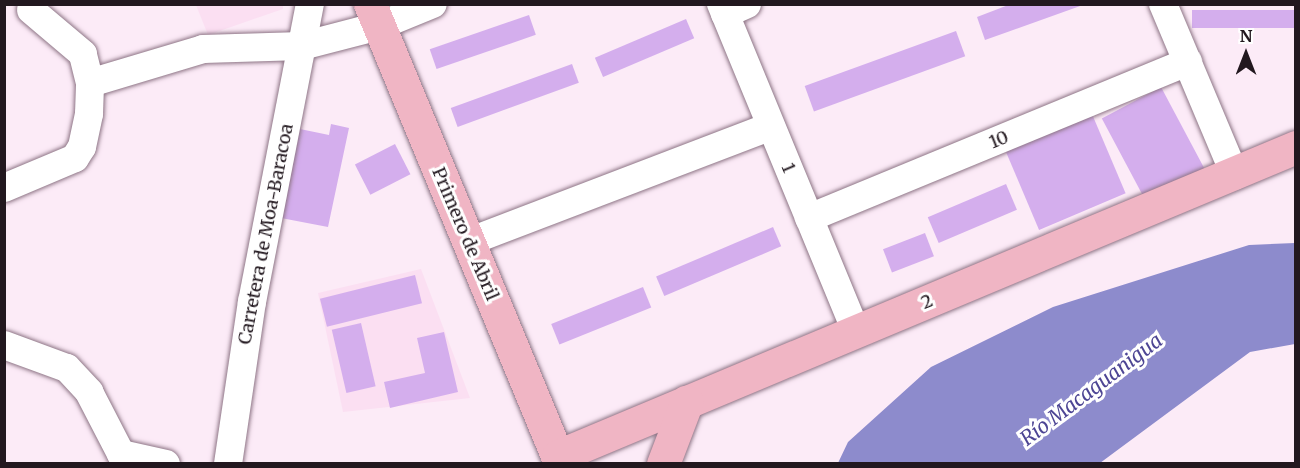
<!DOCTYPE html>
<meta charset="utf-8">
<style>
body{margin:0}
#map{position:relative;width:1300px;height:468px;overflow:hidden;background:#fcebf7;font-family:Merriweather,serif}
div>[style]{position:absolute}
[style*='--x']{left:calc(var(--x)*1px);top:calc(var(--y)*1px);width:calc(var(--w)*1px);rotate:calc(var(--a)*1deg)}
.built>*{inset:0;background:#fbdff2}
.water>*{inset:0;background:#8d8bcc}
.building>*{inset:0;background:#d4aeed;transform-origin:0 0}
.roads{filter:drop-shadow(0 0 2px #8e7586) drop-shadow(0 0 2px #8e7586)}
.minor>*{height:28px;margin:-14px;padding:0 14px;transform-origin:14px;border-radius:14px;background:#fff}
.major>*{height:33px;margin:-16.5px;padding:0 16.5px;transform-origin:16.5px;border-radius:16.5px;background:#f0b5c4}
span{translate:-50% -50%;white-space:nowrap;text-align:center;line-height:1.15;-webkit-text-stroke:6px #fff;paint-order:stroke}
.street-label{font-size:18px;color:#22181f}
.water-label{font-size:20px;color:#4d4594;font-style:italic}
.frame{position:absolute;inset:0;border:6px solid #22181f;pointer-events:none}
.north{position:absolute;left:1216px;top:24px;width:60px;height:60px;-webkit-text-stroke:4px #fff;paint-order:stroke;rotate:0deg;font-size:16px;font-weight:700;line-height:24px;text-align:center;color:#22181f}
.north::after{content:'';display:block;margin:auto;width:21px;height:27px;background:#22181f;clip-path:polygon(50% 0,100% 100%,50% 72%,0 100%)}
</style>
<div id="map">
<div class="built">
<div style="clip-path:polygon(196px 5px,283px 5px,283px 9px,208px 35px)"></div>
<div style="clip-path:polygon(421px 269px,470px 398px,343px 412px,318px 293px)"></div>
</div>
<div class="water">
<div style="clip-path:polygon(1295px 243px,1295px 344px,1250px 352px,1100px 463px,838px 463px,848px 442px,931px 367px,1053px 307px,1249px 245px)"></div>
</div>
<div class="building">
<div style="clip-path:polygon(1011px 4px,1083px 4px,1083px 5px,985px 40px,977px 17px)"></div>
<div style="left:1296px;top:10px;width:18px;height:104px;rotate:90deg"></div>
<div style="left:529px;top:15px;width:21px;height:105px;rotate:71deg"></div>
<div style="left:686px;top:19px;width:21px;height:99px;rotate:67deg"></div>
<div style="left:956px;top:31px;width:27px;height:161px;rotate:70deg"></div>
<div style="left:572px;top:64px;width:20px;height:129px;rotate:70deg"></div>
<div style="left:1161px;top:87px;width:93px;height:67px;rotate:62deg"></div>
<div style="left:1092px;top:114px;width:86px;height:94px;rotate:67deg"></div>
<div style="clip-path:polygon(331px 124px,349px 128px,328px 227px,281px 218px,300px 129px,329px 135px)"></div>
<div style="left:395px;top:144px;width:34px;height:45px;rotate:63deg"></div>
<div style="left:1006px;top:184px;width:28px;height:85px;rotate:67deg"></div>
<div style="left:773px;top:227px;width:21px;height:127px;rotate:67deg"></div>
<div style="left:925px;top:233px;width:25px;height:45px;rotate:69deg"></div>
<div style="left:415px;top:275px;width:29px;height:98px;rotate:76deg"></div>
<div style="left:643px;top:287px;width:22px;height:99px;rotate:68deg"></div>
<div style="left:361px;top:323px;width:65px;height:30px;rotate:77deg"></div>
<div style="clip-path:polygon(444px 332px,458px 392px,390px 408px,384px 382px,425px 373px,417px 338px)"></div>
</div>
<div class="roads">
<div class="minor">
<div style="--x:721;--y:4;--w:354;--a:67.6"></div>
<div style="--x:1163;--y:4;--w:186;--a:67.2"></div>
<div style="--x:725;--y:14;--w:24;--a:-24"></div>
<div style="--x:90;--y:83;--w:118;--a:-16.7"></div>
<div style="--x:203;--y:49;--w:99;--a:-1.7"></div>
<div style="--x:302;--y:46;--w:80;--a:-14.6"></div>
<div style="--x:379;--y:26;--w:58;--a:-22.2"></div>
<div style="--x:4;--y:188;--w:77;--a:-22.9"></div>
<div style="--x:75;--y:158;--w:13;--a:-58"></div>
<div style="--x:82;--y:147;--w:34;--a:-78"></div>
<div style="--x:89;--y:114;--w:31;--a:-88"></div>
<div style="--x:90;--y:83;--w:30;--a:-104"></div>
<div style="--x:83;--y:54;--w:68;--a:-139.8"></div>
<div style="--x:809;--y:218;--w:410;--a:-22.4"></div>
<div style="--x:468;--y:242;--w:324;--a:-20.9"></div>
<div style="--x:4;--y:345;--w:67;--a:20.1"></div>
<div style="--x:67;--y:368;--w:33;--a:47"></div>
<div style="--x:89;--y:392;--w:70;--a:62.7"></div>
<div style="--x:121;--y:454;--w:46;--a:12.5"></div>
<div style="--x:228;--y:464;--w:164;--a:-81.6"></div>
<div style="--x:252;--y:302;--w:304;--a:-79"></div>
</div>
<div class="major">
<div style="--x:370;--y:4;--w:498;--a:67.5"></div>
<div style="--x:558;--y:456;--w:800;--a:-22.72"></div>
<div style="--x:663;--y:464;--w:67;--a:-69.1"></div>
</div>
</div>
<div class="street-label">
<span style="left:999px;top:140px;rotate:-22deg">10</span>
<span style="left:788px;top:168px;rotate:67deg">1</span>
<span style="left:266px;top:234px;rotate:-79deg">Carretera de Moa-Baracoa</span>
<span style="left:465px;top:234px;rotate:67deg">Primero de Abril</span>
<span style="left:927px;top:302px;rotate:-22deg">2</span>
</div>
<div class="water-label">
<span style="left:1091px;top:389px;rotate:-37deg">Río Macaguanigua</span>
</div>
<div class="frame"></div>
<div class="north">N</div>
</div>
